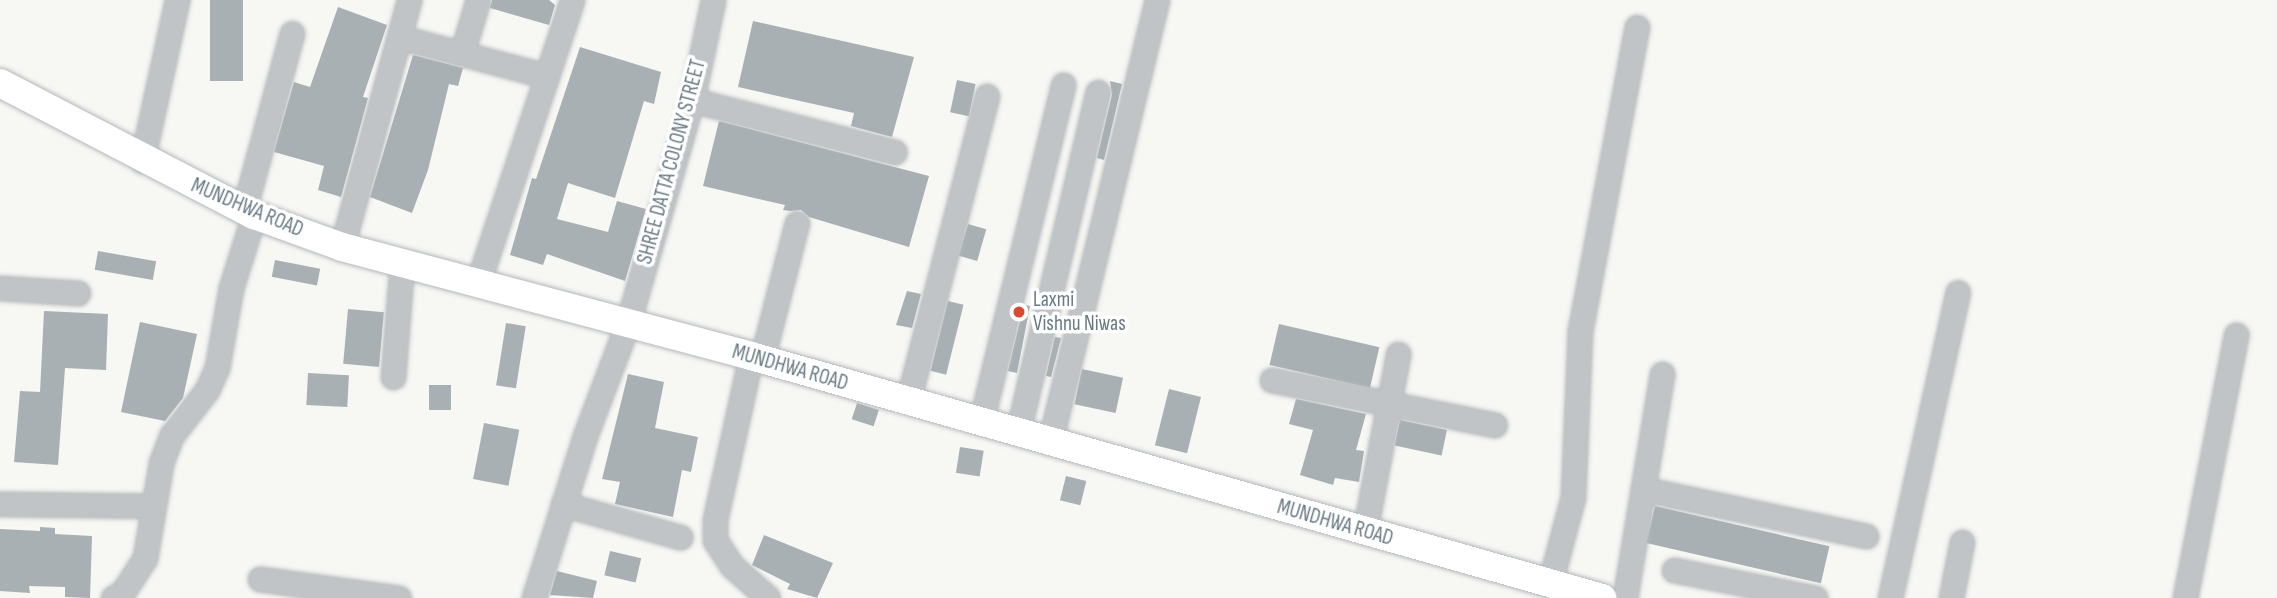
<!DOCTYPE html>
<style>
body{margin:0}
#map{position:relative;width:2277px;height:598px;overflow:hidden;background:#f7f7f4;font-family:"Sofia Sans Condensed",sans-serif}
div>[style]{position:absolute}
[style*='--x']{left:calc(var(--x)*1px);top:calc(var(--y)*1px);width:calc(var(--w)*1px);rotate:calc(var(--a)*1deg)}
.building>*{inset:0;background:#a8b0b4;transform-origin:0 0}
.roads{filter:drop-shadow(0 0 2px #b4b8bb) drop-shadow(0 0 2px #b4b8bb)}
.minor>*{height:23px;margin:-11.5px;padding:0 11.5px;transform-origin:11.5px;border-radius:11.5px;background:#c0c4c7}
.major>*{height:28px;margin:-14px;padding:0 14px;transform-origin:14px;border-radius:14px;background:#fff}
.dots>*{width:19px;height:19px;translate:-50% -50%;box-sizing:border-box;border:4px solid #fff;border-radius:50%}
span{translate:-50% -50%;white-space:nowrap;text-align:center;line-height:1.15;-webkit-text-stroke:7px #fff;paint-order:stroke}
.street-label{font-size:21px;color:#687983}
.poi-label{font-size:21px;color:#687983}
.left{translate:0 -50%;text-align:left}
</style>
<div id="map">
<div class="building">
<div style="left:210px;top:0;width:33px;height:81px"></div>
<div style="clip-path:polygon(492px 0,549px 0,555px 5px,549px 25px,490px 8px)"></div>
<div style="clip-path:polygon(338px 7px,387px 25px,363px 97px,368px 98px,341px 197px,318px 190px,324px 166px,274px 152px,294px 82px,310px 87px)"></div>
<div style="clip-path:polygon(753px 21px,914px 57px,892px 137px,851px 126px,854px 113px,738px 87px)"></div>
<div style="clip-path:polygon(580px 47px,661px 72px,654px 104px,644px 101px,615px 198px,568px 183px,557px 219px,608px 232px,617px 201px,646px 209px,625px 281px,547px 254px,543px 265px,510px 255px,532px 178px,536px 179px)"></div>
<div style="clip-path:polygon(413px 55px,463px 68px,458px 86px,449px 84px,428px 170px,412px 213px,370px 197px)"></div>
<div style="left:957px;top:80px;width:19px;height:33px;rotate:12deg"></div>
<div style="clip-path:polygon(1110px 81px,1122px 84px,1104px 160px,1097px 158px,1112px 95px)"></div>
<div style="clip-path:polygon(719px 121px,929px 176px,909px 247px,809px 217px,801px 210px,790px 211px,783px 210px,785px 205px,703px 186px)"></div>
<div style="left:968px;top:224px;width:19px;height:33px;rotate:16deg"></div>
<div style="left:98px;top:251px;width:59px;height:19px;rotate:10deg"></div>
<div style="left:275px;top:260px;width:46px;height:17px;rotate:11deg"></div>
<div style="clip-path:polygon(907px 291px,921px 294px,912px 328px,896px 325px)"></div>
<div style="left:948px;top:301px;width:16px;height:72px;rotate:14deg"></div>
<div style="clip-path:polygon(1024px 305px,1030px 306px,1017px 373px,1008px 371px)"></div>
<div style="left:348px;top:309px;width:36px;height:55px;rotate:5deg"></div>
<div style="clip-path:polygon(44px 311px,108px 314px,106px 370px,65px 368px,58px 465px,14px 462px,20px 391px,40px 392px)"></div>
<div style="clip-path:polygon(140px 322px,197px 334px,183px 398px,165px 421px,121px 412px)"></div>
<div style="left:506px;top:323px;width:20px;height:63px;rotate:9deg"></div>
<div style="left:1279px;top:324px;width:103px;height:42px;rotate:13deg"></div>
<div style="clip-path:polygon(1055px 337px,1061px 338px,1051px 377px,1046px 376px)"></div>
<div style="left:1082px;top:369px;width:42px;height:36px;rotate:12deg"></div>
<div style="left:308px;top:373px;width:41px;height:32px;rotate:3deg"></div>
<div style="clip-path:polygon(628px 374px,664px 382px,655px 428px,698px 437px,691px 472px,682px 470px,673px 517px,615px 504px,620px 482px,602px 479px)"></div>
<div style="left:429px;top:385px;width:22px;height:25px"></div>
<div style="left:1169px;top:389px;width:33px;height:58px;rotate:14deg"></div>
<div style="clip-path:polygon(1296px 399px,1366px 414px,1356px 450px,1364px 451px,1359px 482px,1335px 478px,1333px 485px,1300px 475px,1313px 430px,1289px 424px)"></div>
<div style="left:857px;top:403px;width:23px;height:17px;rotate:18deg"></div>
<div style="left:1400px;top:420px;width:48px;height:26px;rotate:12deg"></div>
<div style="left:484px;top:423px;width:36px;height:57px;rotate:11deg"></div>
<div style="left:960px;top:447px;width:24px;height:26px;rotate:9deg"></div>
<div style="left:1066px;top:476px;width:21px;height:25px;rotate:14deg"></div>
<div style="left:1655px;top:506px;width:179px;height:38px;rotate:13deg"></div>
<div style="clip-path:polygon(40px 527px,55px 528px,55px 534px,92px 536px,90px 598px,65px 597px,65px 587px,29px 586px,30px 593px,0 591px,0 529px,40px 531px)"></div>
<div style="clip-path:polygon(764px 535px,833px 563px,817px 598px,787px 589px,790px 584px,752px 565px)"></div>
<div style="left:610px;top:551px;width:32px;height:25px;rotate:13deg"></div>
<div style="clip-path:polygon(557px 571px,597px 581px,593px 598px,550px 595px)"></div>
</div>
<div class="roads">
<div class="minor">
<div style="--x:399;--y:37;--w:153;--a:14.8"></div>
<div style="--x:462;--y:53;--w:55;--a:-73.2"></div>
<div style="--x:692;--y:100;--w:209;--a:14.4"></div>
<div style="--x:142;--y:161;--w:165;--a:-77.7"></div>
<div style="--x:244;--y:210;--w:183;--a:-74.8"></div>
<div style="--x:342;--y:247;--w:256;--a:-74.8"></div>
<div style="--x:478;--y:283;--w:298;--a:-71.6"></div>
<div style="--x:0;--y:288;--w:78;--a:3.7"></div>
<div style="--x:751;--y:356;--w:168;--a:102.4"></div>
<div style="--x:715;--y:520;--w:20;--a:90"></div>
<div style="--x:715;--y:540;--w:31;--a:57"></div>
<div style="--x:732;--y:566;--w:48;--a:41.6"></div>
<div style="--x:762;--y:359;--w:140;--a:-75.6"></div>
<div style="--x:393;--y:377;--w:115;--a:-85.5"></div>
<div style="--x:1272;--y:380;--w:227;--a:11.4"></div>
<div style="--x:908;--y:401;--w:315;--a:-75.5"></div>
<div style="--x:981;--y:422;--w:347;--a:-76.3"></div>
<div style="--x:1018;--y:432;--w:349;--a:-76.8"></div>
<div style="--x:1050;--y:442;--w:455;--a:-76.4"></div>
<div style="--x:1643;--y:489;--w:228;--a:11.9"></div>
<div style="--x:0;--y:504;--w:153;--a:0.7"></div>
<div style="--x:563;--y:504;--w:122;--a:15.8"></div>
<div style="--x:1365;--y:531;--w:180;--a:-79.4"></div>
<div style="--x:1674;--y:570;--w:144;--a:11.2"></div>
<div style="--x:260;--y:579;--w:140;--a:7.8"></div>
<div style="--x:1550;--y:583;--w:89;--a:-75"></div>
<div style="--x:1573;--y:497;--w:166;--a:-87.6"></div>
<div style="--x:1580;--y:331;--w:309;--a:-79.4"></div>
<div style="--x:113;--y:598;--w:12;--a:-31"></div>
<div style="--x:123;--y:592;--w:40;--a:-57.1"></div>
<div style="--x:145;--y:558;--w:96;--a:-80.4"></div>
<div style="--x:161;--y:463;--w:30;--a:-69"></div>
<div style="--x:172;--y:435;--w:57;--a:-52.1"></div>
<div style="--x:207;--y:390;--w:24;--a:-66"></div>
<div style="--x:217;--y:368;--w:81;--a:-80.1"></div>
<div style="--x:231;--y:288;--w:77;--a:-72.5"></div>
<div style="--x:534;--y:598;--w:170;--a:-72.5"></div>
<div style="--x:585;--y:436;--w:121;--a:-69.2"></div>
<div style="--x:628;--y:323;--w:232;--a:-74"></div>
<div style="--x:692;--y:100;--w:102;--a:-78.1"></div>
<div style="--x:1625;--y:598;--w:227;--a:-80.6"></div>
<div style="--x:1890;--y:598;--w:313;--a:-77.5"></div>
<div style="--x:1951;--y:598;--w:57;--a:-78.9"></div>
<div style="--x:2185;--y:598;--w:268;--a:-79"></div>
</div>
<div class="major">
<div style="--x:0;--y:83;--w:286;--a:27.5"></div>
<div style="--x:254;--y:215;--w:94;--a:20"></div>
<div style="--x:342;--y:247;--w:423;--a:14.9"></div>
<div style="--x:751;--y:356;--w:885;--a:15.87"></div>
</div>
</div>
<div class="dots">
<div style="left:1019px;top:312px;background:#d94a32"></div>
</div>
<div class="street-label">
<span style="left:672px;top:162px;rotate:-75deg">SHREE DATTA COLONY STREET</span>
<span style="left:247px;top:208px;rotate:23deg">MUNDHWA ROAD</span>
<span style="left:790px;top:368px;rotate:16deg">MUNDHWA ROAD</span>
<span style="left:1335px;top:523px;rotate:16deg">MUNDHWA ROAD</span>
</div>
<div class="poi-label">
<span class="left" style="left:1033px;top:312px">Laxmi<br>Vishnu Niwas</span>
</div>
</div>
